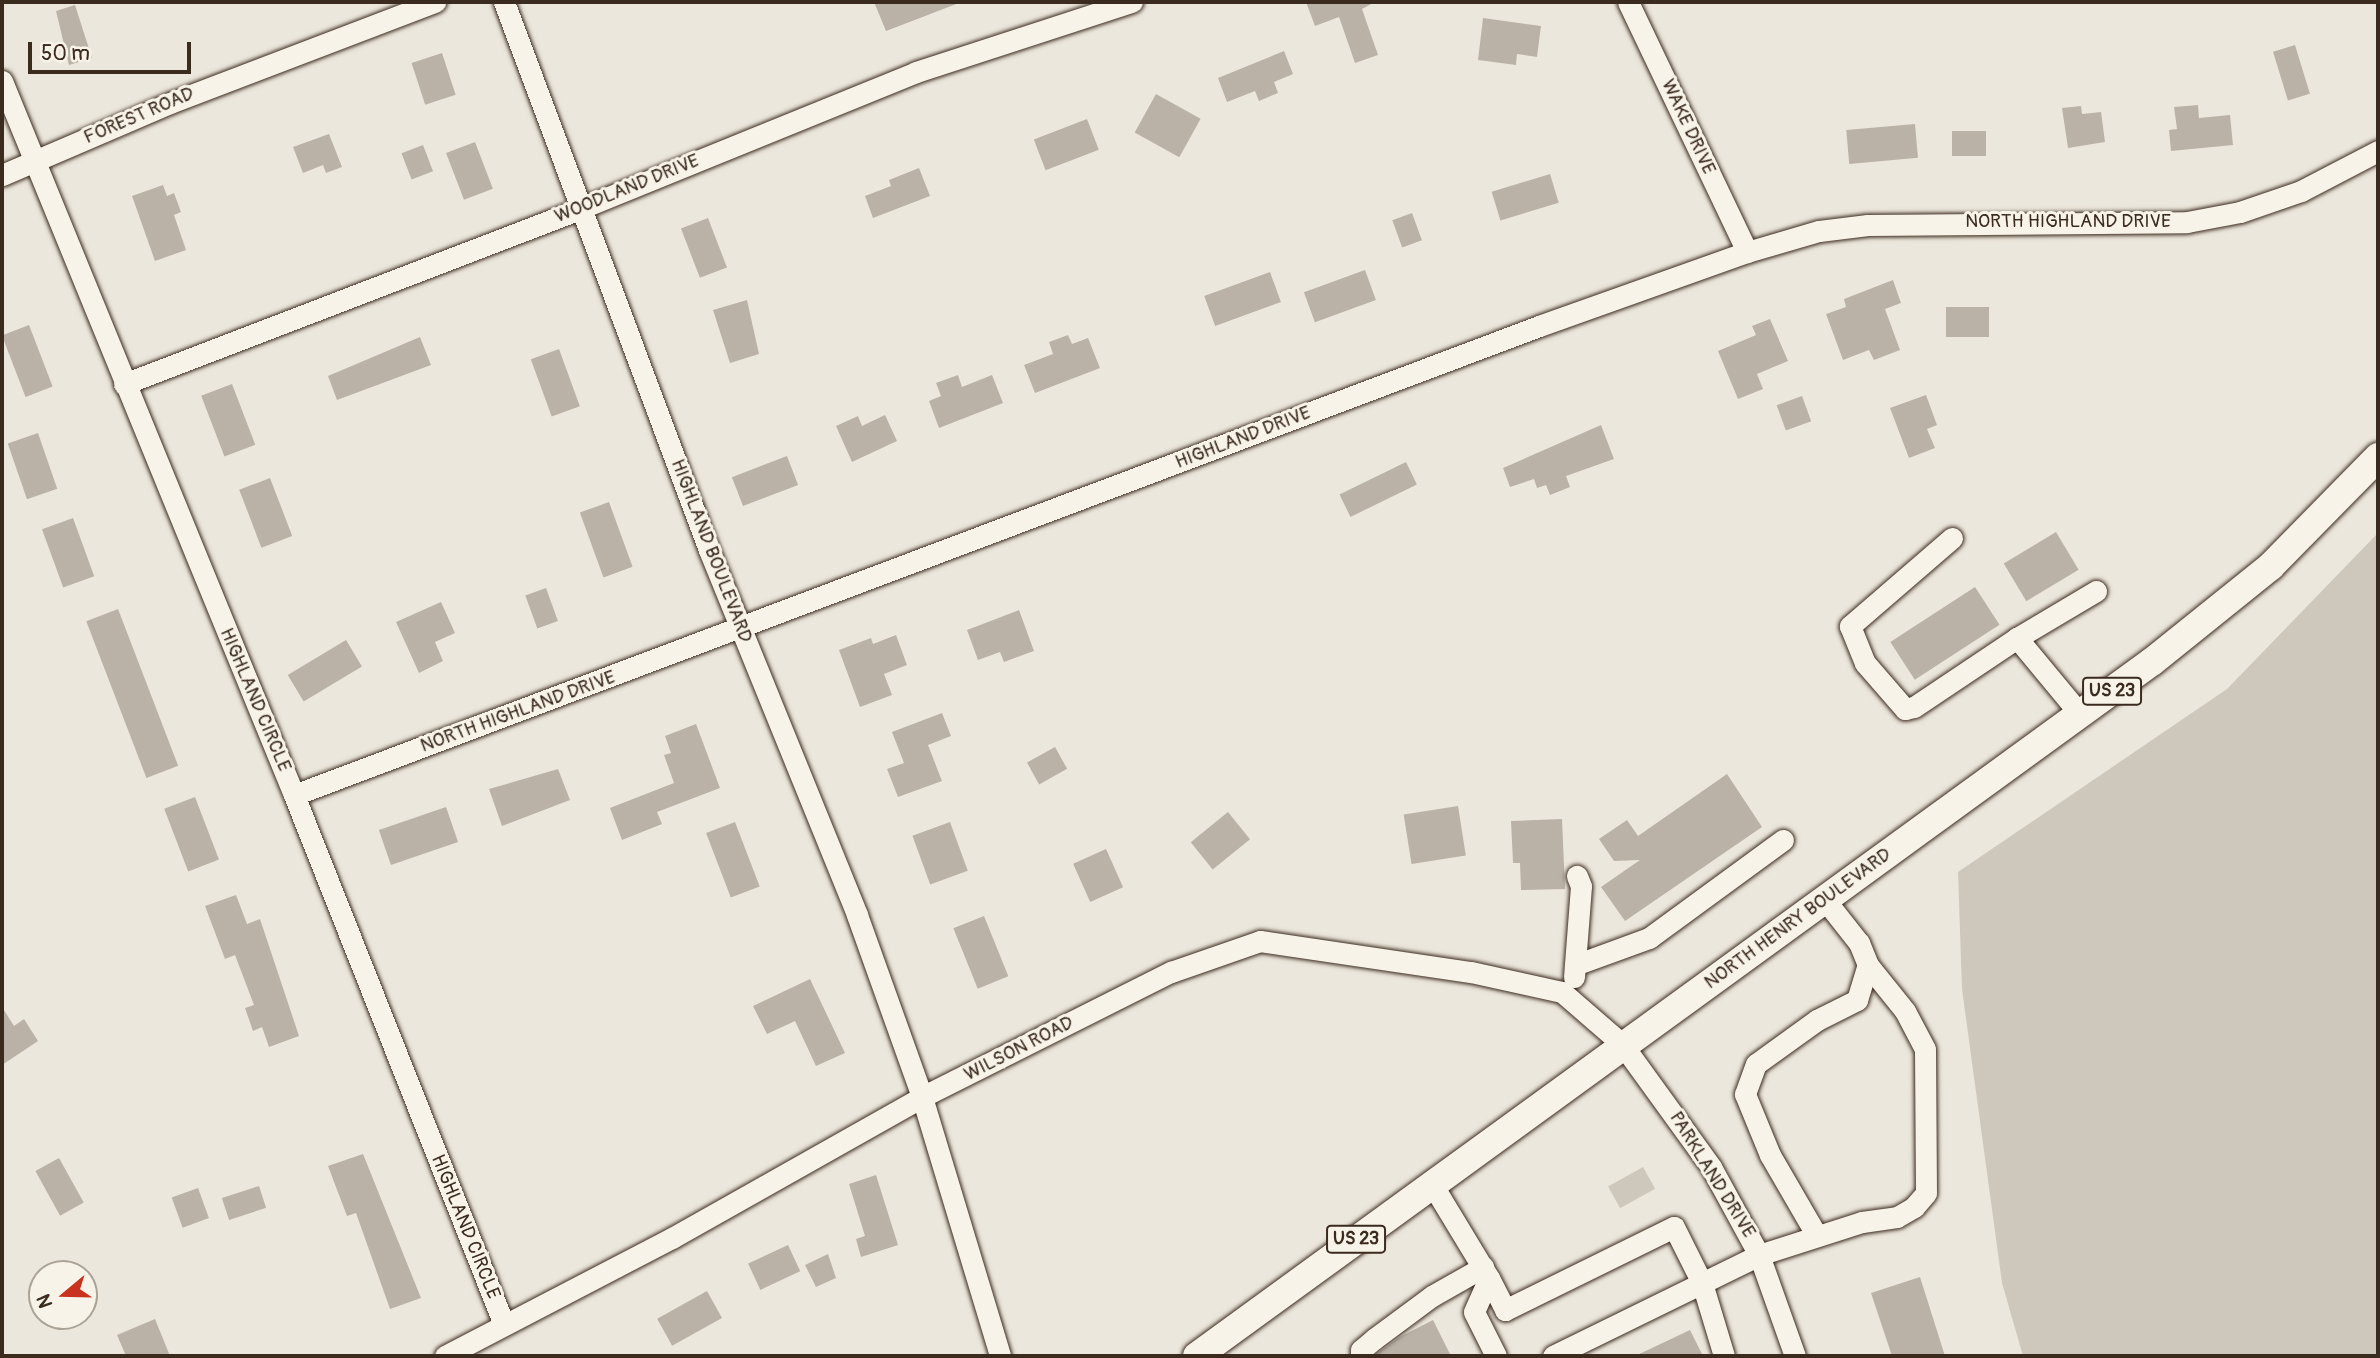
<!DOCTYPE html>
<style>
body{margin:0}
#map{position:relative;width:2380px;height:1358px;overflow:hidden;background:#ece7dc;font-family:Pangolin,sans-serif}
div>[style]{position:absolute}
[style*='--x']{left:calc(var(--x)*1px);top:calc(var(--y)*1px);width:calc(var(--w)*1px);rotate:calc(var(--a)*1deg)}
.green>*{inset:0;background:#cec8bc;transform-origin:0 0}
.building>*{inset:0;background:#bab2a7;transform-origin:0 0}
.roads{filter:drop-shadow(0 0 2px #3b2a1e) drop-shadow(0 0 2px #3b2a1e)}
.minor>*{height:21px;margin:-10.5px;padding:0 10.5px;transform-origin:10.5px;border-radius:10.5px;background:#f7f3e8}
.major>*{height:28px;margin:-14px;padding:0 14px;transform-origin:14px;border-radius:14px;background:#f7f3e8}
span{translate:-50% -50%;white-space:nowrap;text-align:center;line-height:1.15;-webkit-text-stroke:6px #f7f3e8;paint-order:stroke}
.shield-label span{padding:2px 5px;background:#f7f3e8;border:2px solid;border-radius:5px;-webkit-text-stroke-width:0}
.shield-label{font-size:18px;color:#3b2a1e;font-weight:700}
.street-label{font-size:19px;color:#3b2a1e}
.frame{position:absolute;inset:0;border:4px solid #3b2a1e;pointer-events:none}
.north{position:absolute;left:28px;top:1260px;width:70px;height:70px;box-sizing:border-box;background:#f7f3e8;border:2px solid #aca397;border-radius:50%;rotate:251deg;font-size:19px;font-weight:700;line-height:28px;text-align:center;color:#3b2a1e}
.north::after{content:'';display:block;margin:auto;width:24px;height:32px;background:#c8321e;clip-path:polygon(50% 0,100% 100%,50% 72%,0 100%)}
.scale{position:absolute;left:28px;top:42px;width:163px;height:32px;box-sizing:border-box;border:4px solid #3b2a1e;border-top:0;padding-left:9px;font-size:21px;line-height:24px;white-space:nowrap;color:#3b2a1e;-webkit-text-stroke:5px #f7f3e8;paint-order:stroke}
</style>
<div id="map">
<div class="green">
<div style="clip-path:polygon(2378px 533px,2378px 1356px,2023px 1356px,2002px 1283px,1962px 989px,1958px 872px,2227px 689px)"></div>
<div style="left:1643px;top:1167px;width:25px;height:40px;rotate:61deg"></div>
</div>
<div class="building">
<div style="clip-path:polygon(874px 2px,959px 2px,959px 3px,886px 31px)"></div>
<div style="clip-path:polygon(1306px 2px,1375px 2px,1362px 9px,1378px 55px,1355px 63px,1339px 17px,1315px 26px)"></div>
<div style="clip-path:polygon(75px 5px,92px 58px,69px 65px,56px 11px)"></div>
<div style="clip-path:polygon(1483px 18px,1541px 26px,1537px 57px,1517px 54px,1516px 65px,1478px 60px)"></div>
<div style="left:2295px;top:45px;width:51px;height:23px;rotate:73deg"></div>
<div style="clip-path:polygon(1284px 51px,1293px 74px,1274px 82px,1278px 93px,1259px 101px,1255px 91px,1227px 102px,1218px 78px)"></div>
<div style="left:442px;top:53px;width:44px;height:32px;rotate:72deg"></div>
<div style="left:1156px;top:94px;width:51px;height:44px;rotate:29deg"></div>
<div style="clip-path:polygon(2198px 105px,2199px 118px,2230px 115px,2233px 145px,2171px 151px,2169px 130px,2177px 129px,2174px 107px)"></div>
<div style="clip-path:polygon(2081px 106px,2082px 114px,2101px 112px,2105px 142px,2068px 148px,2062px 108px)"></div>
<div style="left:1087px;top:119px;width:33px;height:57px;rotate:69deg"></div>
<div style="left:1915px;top:124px;width:34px;height:69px;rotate:85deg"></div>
<div style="left:1952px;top:131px;width:34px;height:25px"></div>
<div style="clip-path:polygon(329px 134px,342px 167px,326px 173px,323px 165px,303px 173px,293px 147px)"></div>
<div style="left:475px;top:142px;width:50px;height:31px;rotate:69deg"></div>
<div style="left:423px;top:145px;width:28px;height:23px;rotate:69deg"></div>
<div style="clip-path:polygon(919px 168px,930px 196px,873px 218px,865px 196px,891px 186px,889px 180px)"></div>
<div style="left:1550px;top:174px;width:30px;height:61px;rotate:73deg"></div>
<div style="clip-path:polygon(163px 185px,167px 196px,174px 193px,181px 212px,174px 215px,186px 250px,155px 261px,132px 196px)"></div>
<div style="left:1412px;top:213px;width:29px;height:21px;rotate:70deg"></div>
<div style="left:708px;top:218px;width:53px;height:29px;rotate:69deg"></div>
<div style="left:1365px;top:270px;width:32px;height:65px;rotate:70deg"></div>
<div style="left:1270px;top:272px;width:32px;height:70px;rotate:70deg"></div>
<div style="clip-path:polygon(1893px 280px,1901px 303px,1885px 309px,1900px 350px,1874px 360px,1869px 350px,1843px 360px,1826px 314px,1846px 307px,1844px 299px)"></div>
<div style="clip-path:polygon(747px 300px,759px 354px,730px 363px,713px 310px)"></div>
<div style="left:1946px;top:307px;width:43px;height:30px"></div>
<div style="clip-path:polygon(1770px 319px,1788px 361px,1757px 374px,1763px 389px,1738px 399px,1718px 351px,1756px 335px,1752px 326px)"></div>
<div style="left:29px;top:325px;width:66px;height:29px;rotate:69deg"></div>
<div style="clip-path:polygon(1068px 335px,1072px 344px,1088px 338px,1100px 368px,1035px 393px,1024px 365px,1053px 354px,1049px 342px)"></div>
<div style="clip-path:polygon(420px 337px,431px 365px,337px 400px,328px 376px)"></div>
<div style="left:559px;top:349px;width:61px;height:30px;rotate:70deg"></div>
<div style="clip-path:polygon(958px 375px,962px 387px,992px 375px,1003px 403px,939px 428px,929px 401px,941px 396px,936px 383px)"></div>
<div style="left:232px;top:384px;width:65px;height:33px;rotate:69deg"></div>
<div style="clip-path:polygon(1926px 395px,1937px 425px,1927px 429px,1935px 448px,1909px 458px,1890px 408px)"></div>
<div style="left:1802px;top:396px;width:27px;height:27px;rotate:70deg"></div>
<div style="clip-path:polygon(885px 415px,897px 441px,852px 462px,836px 426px,858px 416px,862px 426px)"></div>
<div style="clip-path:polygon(1601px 425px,1614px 459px,1566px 476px,1570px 487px,1550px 495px,1546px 485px,1537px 488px,1534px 479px,1510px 487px,1503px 468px)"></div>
<div style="left:38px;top:433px;width:59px;height:32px;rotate:71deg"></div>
<div style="left:787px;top:456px;width:31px;height:59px;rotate:69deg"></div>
<div style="left:1406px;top:462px;width:25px;height:74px;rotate:64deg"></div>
<div style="left:270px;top:478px;width:62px;height:33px;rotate:69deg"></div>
<div style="left:609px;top:502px;width:69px;height:31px;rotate:70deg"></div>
<div style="left:73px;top:518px;width:62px;height:33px;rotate:70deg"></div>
<div style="left:2056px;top:532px;width:44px;height:61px;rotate:59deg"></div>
<div style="left:1975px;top:587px;width:45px;height:101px;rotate:57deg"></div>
<div style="left:546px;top:588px;width:35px;height:22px;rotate:70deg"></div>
<div style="clip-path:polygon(441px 602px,455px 633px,435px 642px,443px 661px,419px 673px,396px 622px)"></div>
<div style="left:118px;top:609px;width:168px;height:34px;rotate:69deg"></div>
<div style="clip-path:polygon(1019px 610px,1034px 651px,1004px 662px,1000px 652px,978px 660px,967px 630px)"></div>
<div style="clip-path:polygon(896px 635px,907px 665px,884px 674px,892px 695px,860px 707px,839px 650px,871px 638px,873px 644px)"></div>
<div style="left:346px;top:640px;width:31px;height:68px;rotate:59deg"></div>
<div style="clip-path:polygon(942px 713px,951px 736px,928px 745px,942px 781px,898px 797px,887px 769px,904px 763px,892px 732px)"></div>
<div style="clip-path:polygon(696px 724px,720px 788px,657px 812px,662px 824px,622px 840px,610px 808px,674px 783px,664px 755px,671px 753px,665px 736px)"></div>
<div style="left:1055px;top:747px;width:25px;height:32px;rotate:61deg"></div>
<div style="clip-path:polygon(558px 769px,570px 800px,502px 826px,489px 789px)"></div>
<div style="clip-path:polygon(1727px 774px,1762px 827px,1625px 921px,1601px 887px,1640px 860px,1614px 861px,1599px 839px,1627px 820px,1638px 836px)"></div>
<div style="left:195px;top:797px;width:67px;height:33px;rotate:69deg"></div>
<div style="left:1458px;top:806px;width:50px;height:55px;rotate:81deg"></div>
<div style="left:446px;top:807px;width:37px;height:71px;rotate:71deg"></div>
<div style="left:1228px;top:812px;width:35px;height:48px;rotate:51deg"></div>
<div style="clip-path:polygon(1562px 819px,1565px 889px,1521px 890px,1520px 863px,1513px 863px,1511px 821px)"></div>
<div style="left:735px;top:822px;width:69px;height:31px;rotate:69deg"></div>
<div style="left:950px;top:822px;width:52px;height:40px;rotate:70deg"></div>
<div style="left:1106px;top:849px;width:42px;height:36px;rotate:66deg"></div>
<div style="clip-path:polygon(236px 895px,247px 924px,260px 919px,299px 1036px,269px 1047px,262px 1027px,253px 1031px,245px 1008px,254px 1005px,235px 955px,225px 959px,205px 906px)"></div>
<div style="left:984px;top:916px;width:65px;height:33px;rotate:68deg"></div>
<div style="clip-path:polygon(810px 979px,845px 1053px,816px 1066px,795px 1021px,767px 1034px,753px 1006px)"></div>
<div style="clip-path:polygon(2px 1007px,14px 1026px,24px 1019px,38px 1041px,2px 1065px)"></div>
<div style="clip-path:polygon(363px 1154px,421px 1298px,390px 1309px,356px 1213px,347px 1216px,328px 1166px)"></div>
<div style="left:59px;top:1158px;width:51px;height:27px;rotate:61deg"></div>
<div style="clip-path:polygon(876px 1175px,898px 1245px,861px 1257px,856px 1239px,865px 1236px,849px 1184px)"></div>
<div style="left:259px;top:1186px;width:23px;height:39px;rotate:72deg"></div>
<div style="left:198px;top:1188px;width:32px;height:28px;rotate:70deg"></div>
<div style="left:788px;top:1245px;width:29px;height:44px;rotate:65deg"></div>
<div style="clip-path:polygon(828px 1254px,836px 1278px,816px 1287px,805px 1265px)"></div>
<div style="clip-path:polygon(1920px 1277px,1945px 1356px,1892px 1356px,1871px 1293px)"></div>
<div style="left:707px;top:1291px;width:31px;height:57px;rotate:61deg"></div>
<div style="clip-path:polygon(155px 1319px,170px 1356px,126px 1356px,117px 1335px)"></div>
<div style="clip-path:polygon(1433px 1320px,1451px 1356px,1374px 1356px,1398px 1338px)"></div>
<div style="clip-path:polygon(1690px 1330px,1703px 1356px,1635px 1356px)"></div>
</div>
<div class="roads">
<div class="minor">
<div style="--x:504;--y:2;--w:585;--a:69.49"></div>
<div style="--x:709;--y:550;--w:394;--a:67.9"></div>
<div style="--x:857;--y:915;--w:193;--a:70.3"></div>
<div style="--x:922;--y:1097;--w:270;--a:73.2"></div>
<div style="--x:1628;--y:2;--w:277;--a:64.5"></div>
<div style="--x:2;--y:81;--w:771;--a:67.76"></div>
<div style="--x:294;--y:795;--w:567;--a:68.37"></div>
<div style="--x:2;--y:175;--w:183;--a:-23.2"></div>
<div style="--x:170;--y:103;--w:284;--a:-20.9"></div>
<div style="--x:124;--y:384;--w:493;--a:-21"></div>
<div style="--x:584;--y:207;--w:358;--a:-22.1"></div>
<div style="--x:916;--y:72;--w:227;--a:-18"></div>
<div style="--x:1952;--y:538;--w:135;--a:139.2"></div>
<div style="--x:1850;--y:626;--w:40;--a:68"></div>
<div style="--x:1865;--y:663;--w:61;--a:49"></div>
<div style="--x:1905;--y:709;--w:9;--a:-13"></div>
<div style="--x:1914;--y:707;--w:124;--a:-33.8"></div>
<div style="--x:2080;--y:714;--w:99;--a:-129.7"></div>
<div style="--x:2017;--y:638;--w:92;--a:-30.7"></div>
<div style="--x:294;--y:795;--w:1330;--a:-20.64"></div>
<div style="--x:1539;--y:326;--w:221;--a:-19.6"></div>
<div style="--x:1747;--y:252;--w:75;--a:-16.3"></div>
<div style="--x:1819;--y:231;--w:49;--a:-7"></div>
<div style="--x:1868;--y:225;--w:319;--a:-0.5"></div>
<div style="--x:2187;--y:222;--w:54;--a:-10.7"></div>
<div style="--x:2240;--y:212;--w:65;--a:-19"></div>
<div style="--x:2301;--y:191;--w:87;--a:-27.5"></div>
<div style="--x:1575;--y:965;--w:79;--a:-20"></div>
<div style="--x:1649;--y:938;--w:166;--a:-36.2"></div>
<div style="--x:1574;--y:977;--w:91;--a:-85.6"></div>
<div style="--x:1581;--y:886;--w:11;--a:-112"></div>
<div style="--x:1432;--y:1184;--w:110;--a:58.8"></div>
<div style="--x:1489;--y:1278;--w:37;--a:114"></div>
<div style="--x:1474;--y:1312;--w:49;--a:63.4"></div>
<div style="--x:1817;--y:1236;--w:94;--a:-120.1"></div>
<div style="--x:1770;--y:1155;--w:66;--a:-112.3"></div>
<div style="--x:1745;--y:1094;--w:32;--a:-70"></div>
<div style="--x:1756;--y:1064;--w:75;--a:-35.8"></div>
<div style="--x:1817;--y:1020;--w:45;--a:-26.6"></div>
<div style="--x:1857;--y:1000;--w:37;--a:-73"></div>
<div style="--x:1868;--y:965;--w:24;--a:-112"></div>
<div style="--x:1859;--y:943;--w:55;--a:-128.3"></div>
<div style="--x:1489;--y:1278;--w:36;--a:63"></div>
<div style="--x:1505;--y:1310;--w:188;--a:-26.2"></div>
<div style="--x:1674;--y:1227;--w:63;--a:63.4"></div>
<div style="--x:1702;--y:1283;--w:76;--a:73.2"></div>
<div style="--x:445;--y:1356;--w:256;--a:-27.5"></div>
<div style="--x:672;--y:1238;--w:287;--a:-29.4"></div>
<div style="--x:922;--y:1097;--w:279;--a:-26.7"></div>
<div style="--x:1171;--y:972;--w:94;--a:-19.2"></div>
<div style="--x:1260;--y:941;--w:213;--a:8.4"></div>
<div style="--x:1471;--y:972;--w:93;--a:12.4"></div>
<div style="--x:1562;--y:992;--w:79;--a:40.9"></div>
<div style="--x:1622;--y:1044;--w:152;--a:54.1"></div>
<div style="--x:1711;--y:1167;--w:100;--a:61.4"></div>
<div style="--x:1759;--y:1255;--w:107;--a:70.4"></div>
<div style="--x:1361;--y:1356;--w:6;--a:-90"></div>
<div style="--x:1361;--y:1350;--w:17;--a:-40"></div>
<div style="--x:1374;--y:1339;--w:72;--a:-36.6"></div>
<div style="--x:1432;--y:1296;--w:59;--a:-29.6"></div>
<div style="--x:1553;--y:1356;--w:229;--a:-26.1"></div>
<div style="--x:1759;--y:1255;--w:108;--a:-17.8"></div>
<div style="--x:1862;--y:1222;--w:35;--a:-8"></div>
<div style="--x:1897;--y:1217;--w:20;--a:-30"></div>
<div style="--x:1914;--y:1207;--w:18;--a:-49"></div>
<div style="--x:1926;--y:1193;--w:144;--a:-90.4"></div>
<div style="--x:1925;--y:1049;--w:43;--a:-117.8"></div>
<div style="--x:1905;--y:1011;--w:59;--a:-128.8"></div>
</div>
<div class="major">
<div style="--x:1197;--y:1356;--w:1182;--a:-36.02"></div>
<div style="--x:2153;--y:661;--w:151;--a:-38.8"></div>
<div style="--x:2271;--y:566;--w:153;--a:-45.5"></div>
</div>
</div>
<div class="shield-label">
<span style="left:2112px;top:691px">US 23</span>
<span style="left:1356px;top:1239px">US 23</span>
</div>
<div class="street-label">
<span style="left:139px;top:116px;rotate:-23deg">FOREST ROAD</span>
<span style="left:1688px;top:127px;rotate:65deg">WAKE DRIVE</span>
<span style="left:627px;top:189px;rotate:-22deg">WOODLAND DRIVE</span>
<span style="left:2068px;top:222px">NORTH HIGHLAND DRIVE</span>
<span style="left:1243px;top:438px;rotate:-21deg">HIGHLAND DRIVE</span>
<span style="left:711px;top:551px;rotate:69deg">HIGHLAND BOULEVARD</span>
<span style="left:255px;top:700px;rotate:67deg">HIGHLAND CIRCLE</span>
<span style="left:518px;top:712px;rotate:-20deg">NORTH HIGHLAND DRIVE</span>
<span style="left:1798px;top:919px;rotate:-36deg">NORTH HENRY BOULEVARD</span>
<span style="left:1019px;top:1049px;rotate:-27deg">WILSON ROAD</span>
<span style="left:1712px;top:1175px;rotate:58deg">PARKLAND DRIVE</span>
<span style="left:465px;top:1227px;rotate:68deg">HIGHLAND CIRCLE</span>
</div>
<div class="frame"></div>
<div class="north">N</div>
<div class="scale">50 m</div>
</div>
